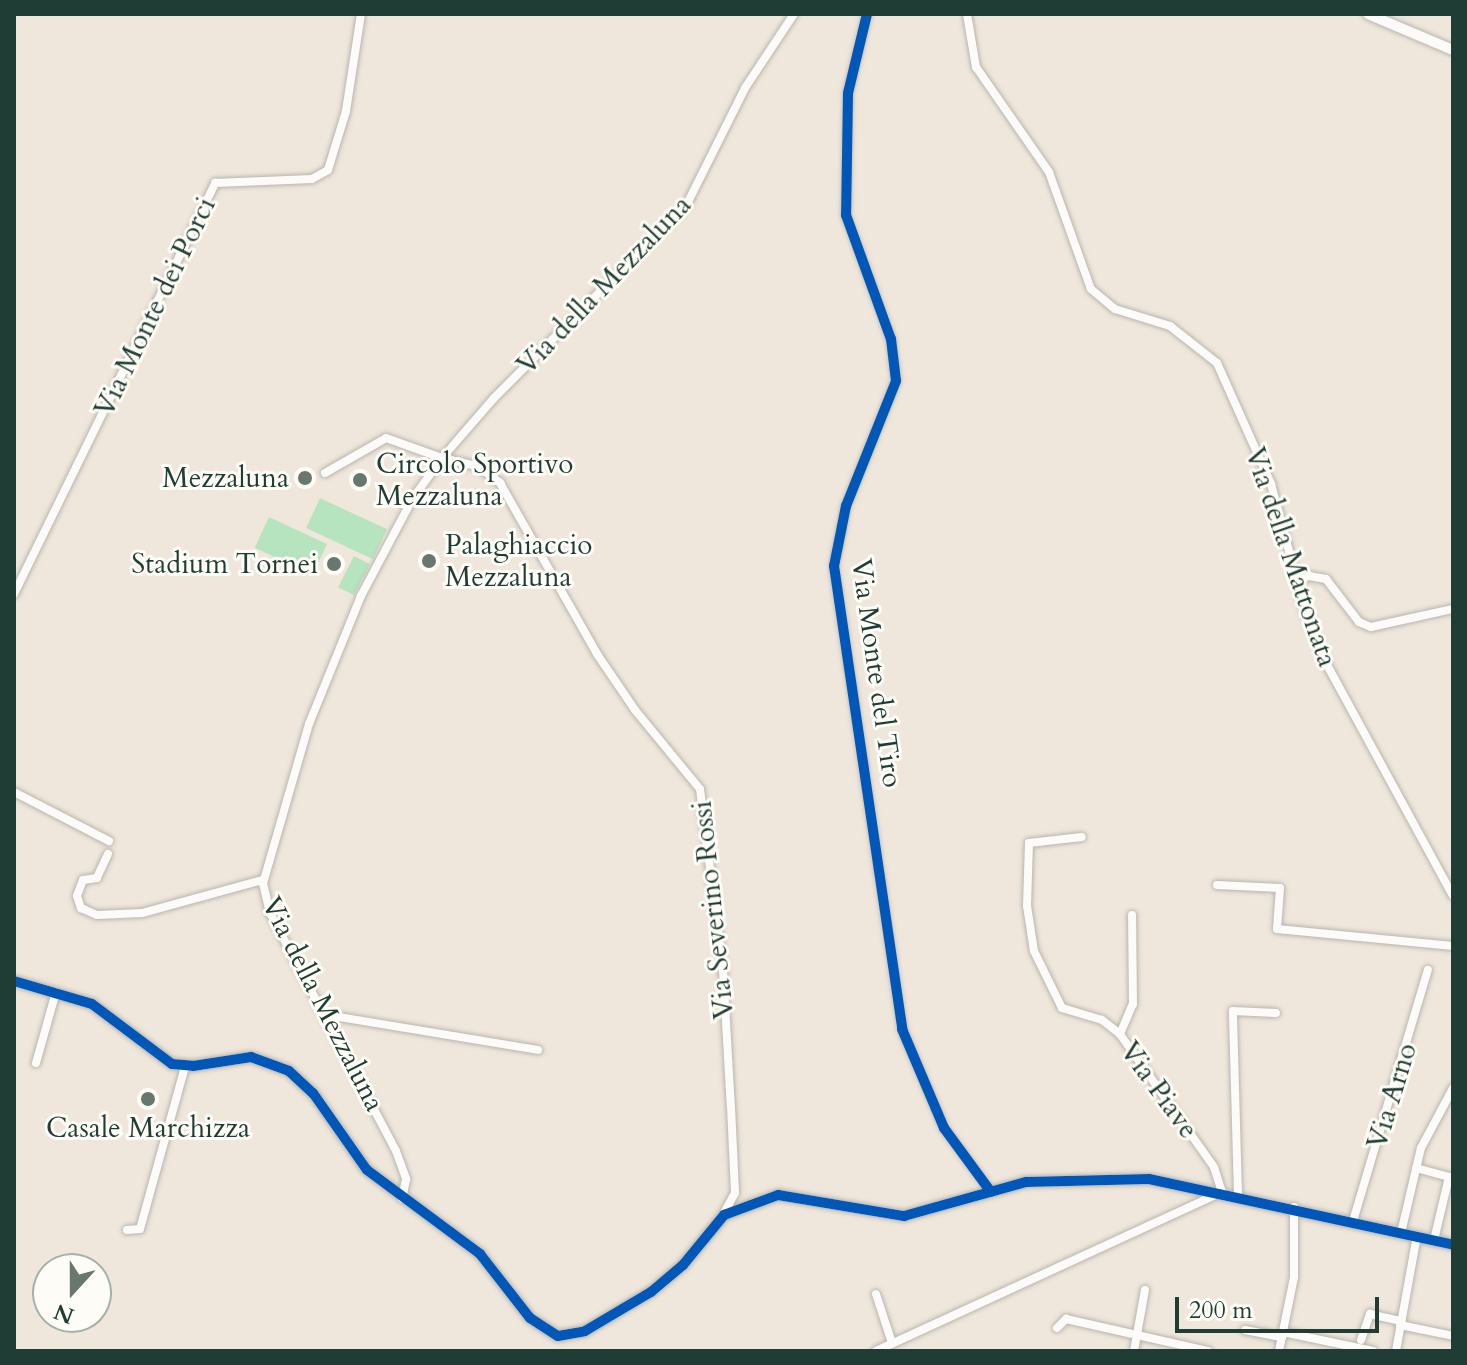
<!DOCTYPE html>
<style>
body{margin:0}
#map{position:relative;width:1467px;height:1365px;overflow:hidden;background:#f0e7dc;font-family:Cardo,serif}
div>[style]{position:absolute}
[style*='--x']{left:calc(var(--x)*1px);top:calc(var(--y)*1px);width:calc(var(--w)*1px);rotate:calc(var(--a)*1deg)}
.green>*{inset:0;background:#b6e4bf;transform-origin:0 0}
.roads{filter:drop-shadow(0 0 2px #b8b6ae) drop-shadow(0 0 2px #b8b6ae)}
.minor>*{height:8px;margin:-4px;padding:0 4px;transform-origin:4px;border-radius:4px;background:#fdfbfa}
.tertiary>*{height:10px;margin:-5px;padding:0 5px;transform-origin:5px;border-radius:5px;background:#fdfbfa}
.cycleway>*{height:10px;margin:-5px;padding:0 5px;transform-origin:5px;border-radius:5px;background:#0057b8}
.dots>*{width:22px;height:22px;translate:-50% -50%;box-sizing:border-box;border:4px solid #fdfcf7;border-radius:50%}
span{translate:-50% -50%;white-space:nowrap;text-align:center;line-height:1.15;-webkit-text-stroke:6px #fdfcf7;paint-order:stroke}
.street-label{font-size:28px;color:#1f3d34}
.poi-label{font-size:28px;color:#1f3d34}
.left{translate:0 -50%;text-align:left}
.right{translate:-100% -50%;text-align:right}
.frame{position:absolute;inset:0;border:16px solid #1f3d34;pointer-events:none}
.north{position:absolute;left:32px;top:1253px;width:80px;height:80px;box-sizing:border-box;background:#fdfcf7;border:2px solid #a4b0a9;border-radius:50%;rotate:201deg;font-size:22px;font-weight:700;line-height:32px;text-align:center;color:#1f3d34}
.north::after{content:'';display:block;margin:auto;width:28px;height:36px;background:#68786f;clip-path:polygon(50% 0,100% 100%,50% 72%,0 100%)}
.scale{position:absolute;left:1175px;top:1297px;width:204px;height:36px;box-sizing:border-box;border:4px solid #1f3d34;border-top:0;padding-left:10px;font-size:24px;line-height:28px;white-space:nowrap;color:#1f3d34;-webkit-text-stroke:6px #fdfcf7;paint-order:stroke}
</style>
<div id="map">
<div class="green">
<div style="left:320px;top:498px;width:74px;height:33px;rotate:25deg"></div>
<div style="left:269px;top:517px;width:64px;height:34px;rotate:25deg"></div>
<div style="left:354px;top:556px;width:18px;height:35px;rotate:27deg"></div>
</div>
<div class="roads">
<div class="minor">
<div style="--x:867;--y:14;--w:81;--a:103.5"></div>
<div style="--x:848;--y:93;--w:122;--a:90.9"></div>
<div style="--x:846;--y:215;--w:132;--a:70.1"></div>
<div style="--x:891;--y:339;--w:42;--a:83.2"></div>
<div style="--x:896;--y:381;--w:135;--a:111.8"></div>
<div style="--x:846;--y:506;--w:61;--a:101.3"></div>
<div style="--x:834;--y:566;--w:468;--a:81.6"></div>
<div style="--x:902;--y:1029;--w:108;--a:67"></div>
<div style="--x:944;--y:1128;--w:79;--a:53.7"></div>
<div style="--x:967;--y:14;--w:54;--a:80.4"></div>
<div style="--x:976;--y:67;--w:128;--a:55.2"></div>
<div style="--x:1049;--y:172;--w:124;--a:70.3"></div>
<div style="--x:1091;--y:289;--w:31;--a:40"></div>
<div style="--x:1115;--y:309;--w:58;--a:17.2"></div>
<div style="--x:1170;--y:326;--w:60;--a:38.2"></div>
<div style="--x:1217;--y:363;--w:133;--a:65.9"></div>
<div style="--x:1271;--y:484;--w:131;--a:75"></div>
<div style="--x:1305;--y:611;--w:56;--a:68"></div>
<div style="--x:1326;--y:663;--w:265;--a:61.4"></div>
<div style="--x:442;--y:458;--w:36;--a:13"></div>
<div style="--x:477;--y:466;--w:29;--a:36"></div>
<div style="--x:500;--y:483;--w:197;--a:60.4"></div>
<div style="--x:597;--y:654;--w:68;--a:55.8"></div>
<div style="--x:635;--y:710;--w:102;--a:50.6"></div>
<div style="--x:700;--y:789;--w:182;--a:82.8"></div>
<div style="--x:723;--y:970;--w:137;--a:86.7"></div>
<div style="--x:731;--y:1107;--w:86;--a:87.3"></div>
<div style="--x:735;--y:1193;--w:29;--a:119"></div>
<div style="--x:442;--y:458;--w:79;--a:-49.1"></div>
<div style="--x:494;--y:398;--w:274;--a:-45.1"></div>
<div style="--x:687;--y:204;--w:130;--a:-63.4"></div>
<div style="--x:745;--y:88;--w:89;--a:-56.5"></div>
<div style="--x:325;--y:473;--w:70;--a:-29.8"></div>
<div style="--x:386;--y:438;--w:59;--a:19.7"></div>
<div style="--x:442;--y:458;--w:49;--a:125.9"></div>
<div style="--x:413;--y:498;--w:111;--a:118"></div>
<div style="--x:361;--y:596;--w:138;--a:112.1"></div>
<div style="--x:309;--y:724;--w:166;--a:106.1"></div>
<div style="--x:263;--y:883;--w:31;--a:77"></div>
<div style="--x:270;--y:913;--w:269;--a:62.1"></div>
<div style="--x:396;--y:1151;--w:30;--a:70"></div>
<div style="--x:406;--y:1179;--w:20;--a:101"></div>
<div style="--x:1297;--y:581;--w:13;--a:-23"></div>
<div style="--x:1309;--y:576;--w:17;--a:10"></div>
<div style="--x:1326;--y:579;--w:54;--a:52.5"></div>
<div style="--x:1359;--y:622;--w:13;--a:23"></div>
<div style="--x:1371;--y:627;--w:84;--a:-12.4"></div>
<div style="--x:14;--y:594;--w:458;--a:-63.9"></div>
<div style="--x:215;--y:183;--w:97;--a:-2.4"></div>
<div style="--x:312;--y:179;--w:18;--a:-29"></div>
<div style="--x:328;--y:170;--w:62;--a:-73"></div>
<div style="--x:346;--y:111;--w:98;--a:-81.2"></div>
<div style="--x:14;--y:792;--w:107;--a:27.3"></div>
<div style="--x:108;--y:854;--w:26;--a:115"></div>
<div style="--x:97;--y:878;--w:14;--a:172"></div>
<div style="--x:83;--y:880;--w:17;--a:111"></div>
<div style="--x:77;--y:896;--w:13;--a:72"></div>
<div style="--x:81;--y:908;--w:17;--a:24"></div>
<div style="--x:97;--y:915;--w:45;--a:-2.5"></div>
<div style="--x:142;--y:913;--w:125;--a:-15.3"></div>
<div style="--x:1217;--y:885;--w:63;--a:2.7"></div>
<div style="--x:1280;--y:888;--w:41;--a:94.2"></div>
<div style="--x:1277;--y:929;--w:177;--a:5.5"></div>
<div style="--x:327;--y:1015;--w:214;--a:9.4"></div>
<div style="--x:1120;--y:1034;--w:33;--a:-67"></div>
<div style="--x:1133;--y:1004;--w:89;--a:-90.6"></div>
<div style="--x:36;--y:1063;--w:74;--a:-74.3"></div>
<div style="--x:1416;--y:1168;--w:34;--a:15"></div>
<div style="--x:1449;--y:1177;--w:65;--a:103.4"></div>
<div style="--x:1238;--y:1195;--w:184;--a:-91.6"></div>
<div style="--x:1233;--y:1011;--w:43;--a:2.7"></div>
<div style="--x:1353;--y:1221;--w:262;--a:-73.4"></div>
<div style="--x:127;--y:1230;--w:13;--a:-4"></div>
<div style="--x:140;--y:1229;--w:168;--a:-74.5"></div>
<div style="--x:1401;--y:1233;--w:87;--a:-76.8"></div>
<div style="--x:1421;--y:1148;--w:68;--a:-61.9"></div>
<div style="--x:876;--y:1294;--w:52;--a:71.9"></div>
<div style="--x:1400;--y:1325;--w:54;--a:11.7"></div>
<div style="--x:1057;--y:1328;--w:13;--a:-45"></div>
<div style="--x:1066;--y:1319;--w:146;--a:12.7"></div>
<div style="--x:1245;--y:1330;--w:38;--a:11"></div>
<div style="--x:1283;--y:1332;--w:92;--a:11.9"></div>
<div style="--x:1361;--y:1340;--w:28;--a:-71"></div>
<div style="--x:1370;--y:1314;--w:32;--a:13"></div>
<div style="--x:876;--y:1351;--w:381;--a:-24.7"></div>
<div style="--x:1222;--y:1192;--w:26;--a:-108"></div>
<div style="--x:1214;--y:1167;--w:163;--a:-125.3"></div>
<div style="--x:1120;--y:1034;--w:23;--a:-142"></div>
<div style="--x:1102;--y:1020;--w:42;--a:-163.3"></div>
<div style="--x:1062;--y:1008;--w:64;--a:-116.2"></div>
<div style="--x:1034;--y:951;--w:46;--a:-98.8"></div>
<div style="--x:1027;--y:906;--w:63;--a:-88.2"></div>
<div style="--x:1029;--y:843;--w:53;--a:-6.5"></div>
<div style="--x:1134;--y:1351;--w:62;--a:-79.8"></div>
<div style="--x:1279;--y:1351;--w:76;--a:-78.5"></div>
<div style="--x:1294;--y:1277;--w:70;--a:-90"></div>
<div style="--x:1396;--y:1351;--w:117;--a:-79.7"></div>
</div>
<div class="tertiary">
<div style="--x:1368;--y:14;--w:92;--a:23"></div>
<div style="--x:14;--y:981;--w:81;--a:16.4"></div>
<div style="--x:92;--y:1004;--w:100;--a:36.9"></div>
<div style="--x:172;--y:1064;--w:21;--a:5"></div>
<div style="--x:193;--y:1066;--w:59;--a:-8.8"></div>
<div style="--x:251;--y:1057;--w:40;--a:20.2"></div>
<div style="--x:289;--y:1071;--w:33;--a:43"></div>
<div style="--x:313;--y:1093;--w:94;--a:55"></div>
<div style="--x:367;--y:1170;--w:141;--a:36.6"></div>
<div style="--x:480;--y:1254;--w:81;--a:52"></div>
<div style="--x:530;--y:1318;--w:33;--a:33"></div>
<div style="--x:558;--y:1336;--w:27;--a:-10"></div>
<div style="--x:585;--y:1331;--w:77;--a:-30.6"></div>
<div style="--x:651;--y:1292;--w:42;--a:-40.2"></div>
<div style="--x:683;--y:1265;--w:65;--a:-50.6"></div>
<div style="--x:724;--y:1215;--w:58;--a:-20.3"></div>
<div style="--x:778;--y:1195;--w:128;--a:9.5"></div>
<div style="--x:904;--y:1216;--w:127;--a:-15.6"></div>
<div style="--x:1026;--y:1182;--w:123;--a:-1.4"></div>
<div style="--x:1149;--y:1179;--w:311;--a:12.2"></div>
</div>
</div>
<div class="cycleway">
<div style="--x:867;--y:14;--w:81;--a:103.5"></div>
<div style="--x:848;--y:93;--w:122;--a:90.9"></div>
<div style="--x:846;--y:215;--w:132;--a:70.1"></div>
<div style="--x:891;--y:339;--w:42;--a:83.2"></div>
<div style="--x:896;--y:381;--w:135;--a:111.8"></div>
<div style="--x:846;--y:506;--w:61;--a:101.3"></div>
<div style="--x:834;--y:566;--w:468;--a:81.6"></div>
<div style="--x:902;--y:1029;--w:108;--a:67"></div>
<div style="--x:944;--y:1128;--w:79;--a:53.7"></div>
<div style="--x:14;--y:981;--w:81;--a:16.4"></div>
<div style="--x:92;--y:1004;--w:100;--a:36.9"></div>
<div style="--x:172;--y:1064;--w:21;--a:5"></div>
<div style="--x:193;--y:1066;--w:59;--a:-8.8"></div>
<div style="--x:251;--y:1057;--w:40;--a:20.2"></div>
<div style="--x:289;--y:1071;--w:33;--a:43"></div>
<div style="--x:313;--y:1093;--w:94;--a:55"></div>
<div style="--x:367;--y:1170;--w:141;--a:36.6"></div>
<div style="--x:480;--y:1254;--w:81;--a:52"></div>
<div style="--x:530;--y:1318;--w:33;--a:33"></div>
<div style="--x:558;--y:1336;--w:27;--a:-10"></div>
<div style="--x:585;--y:1331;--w:77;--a:-30.6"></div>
<div style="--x:651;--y:1292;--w:42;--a:-40.2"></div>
<div style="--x:683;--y:1265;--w:65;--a:-50.6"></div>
<div style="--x:724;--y:1215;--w:58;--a:-20.3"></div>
<div style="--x:778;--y:1195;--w:128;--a:9.5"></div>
<div style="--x:904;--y:1216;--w:127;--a:-15.6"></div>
<div style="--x:1026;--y:1182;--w:123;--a:-1.4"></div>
<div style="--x:1149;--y:1179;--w:311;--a:12.2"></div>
</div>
<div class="dots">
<div style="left:305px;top:478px;background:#68786f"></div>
<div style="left:360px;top:480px;background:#68786f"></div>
<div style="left:429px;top:561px;background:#68786f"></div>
<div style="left:334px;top:564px;background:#68786f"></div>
<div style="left:148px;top:1099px;background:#68786f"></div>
</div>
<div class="street-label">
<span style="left:604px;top:285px;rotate:-46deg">Via della Mezzaluna</span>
<span style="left:155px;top:307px;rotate:-64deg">Via Monte dei Porci</span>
<span style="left:1291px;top:557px;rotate:71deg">Via della Mattonata</span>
<span style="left:877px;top:673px;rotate:82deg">Via Monte del Tiro</span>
<span style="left:713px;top:910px;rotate:-96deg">Via Severino Rossi</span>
<span style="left:323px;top:1004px;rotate:63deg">Via della Mezzaluna</span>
<span style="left:1159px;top:1090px;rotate:54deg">Via Piave</span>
<span style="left:1392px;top:1096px;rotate:-73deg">Via Arno</span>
</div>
<div class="poi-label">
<span class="left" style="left:376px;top:480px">Circolo Sportivo<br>Mezzaluna</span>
<span class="right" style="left:289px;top:478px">Mezzaluna</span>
<span class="left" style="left:445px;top:561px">Palaghiaccio<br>Mezzaluna</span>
<span class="right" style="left:318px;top:564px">Stadium Tornei</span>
<span style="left:148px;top:1128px">Casale Marchizza</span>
</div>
<div class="frame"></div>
<div class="north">N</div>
<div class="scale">200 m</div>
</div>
